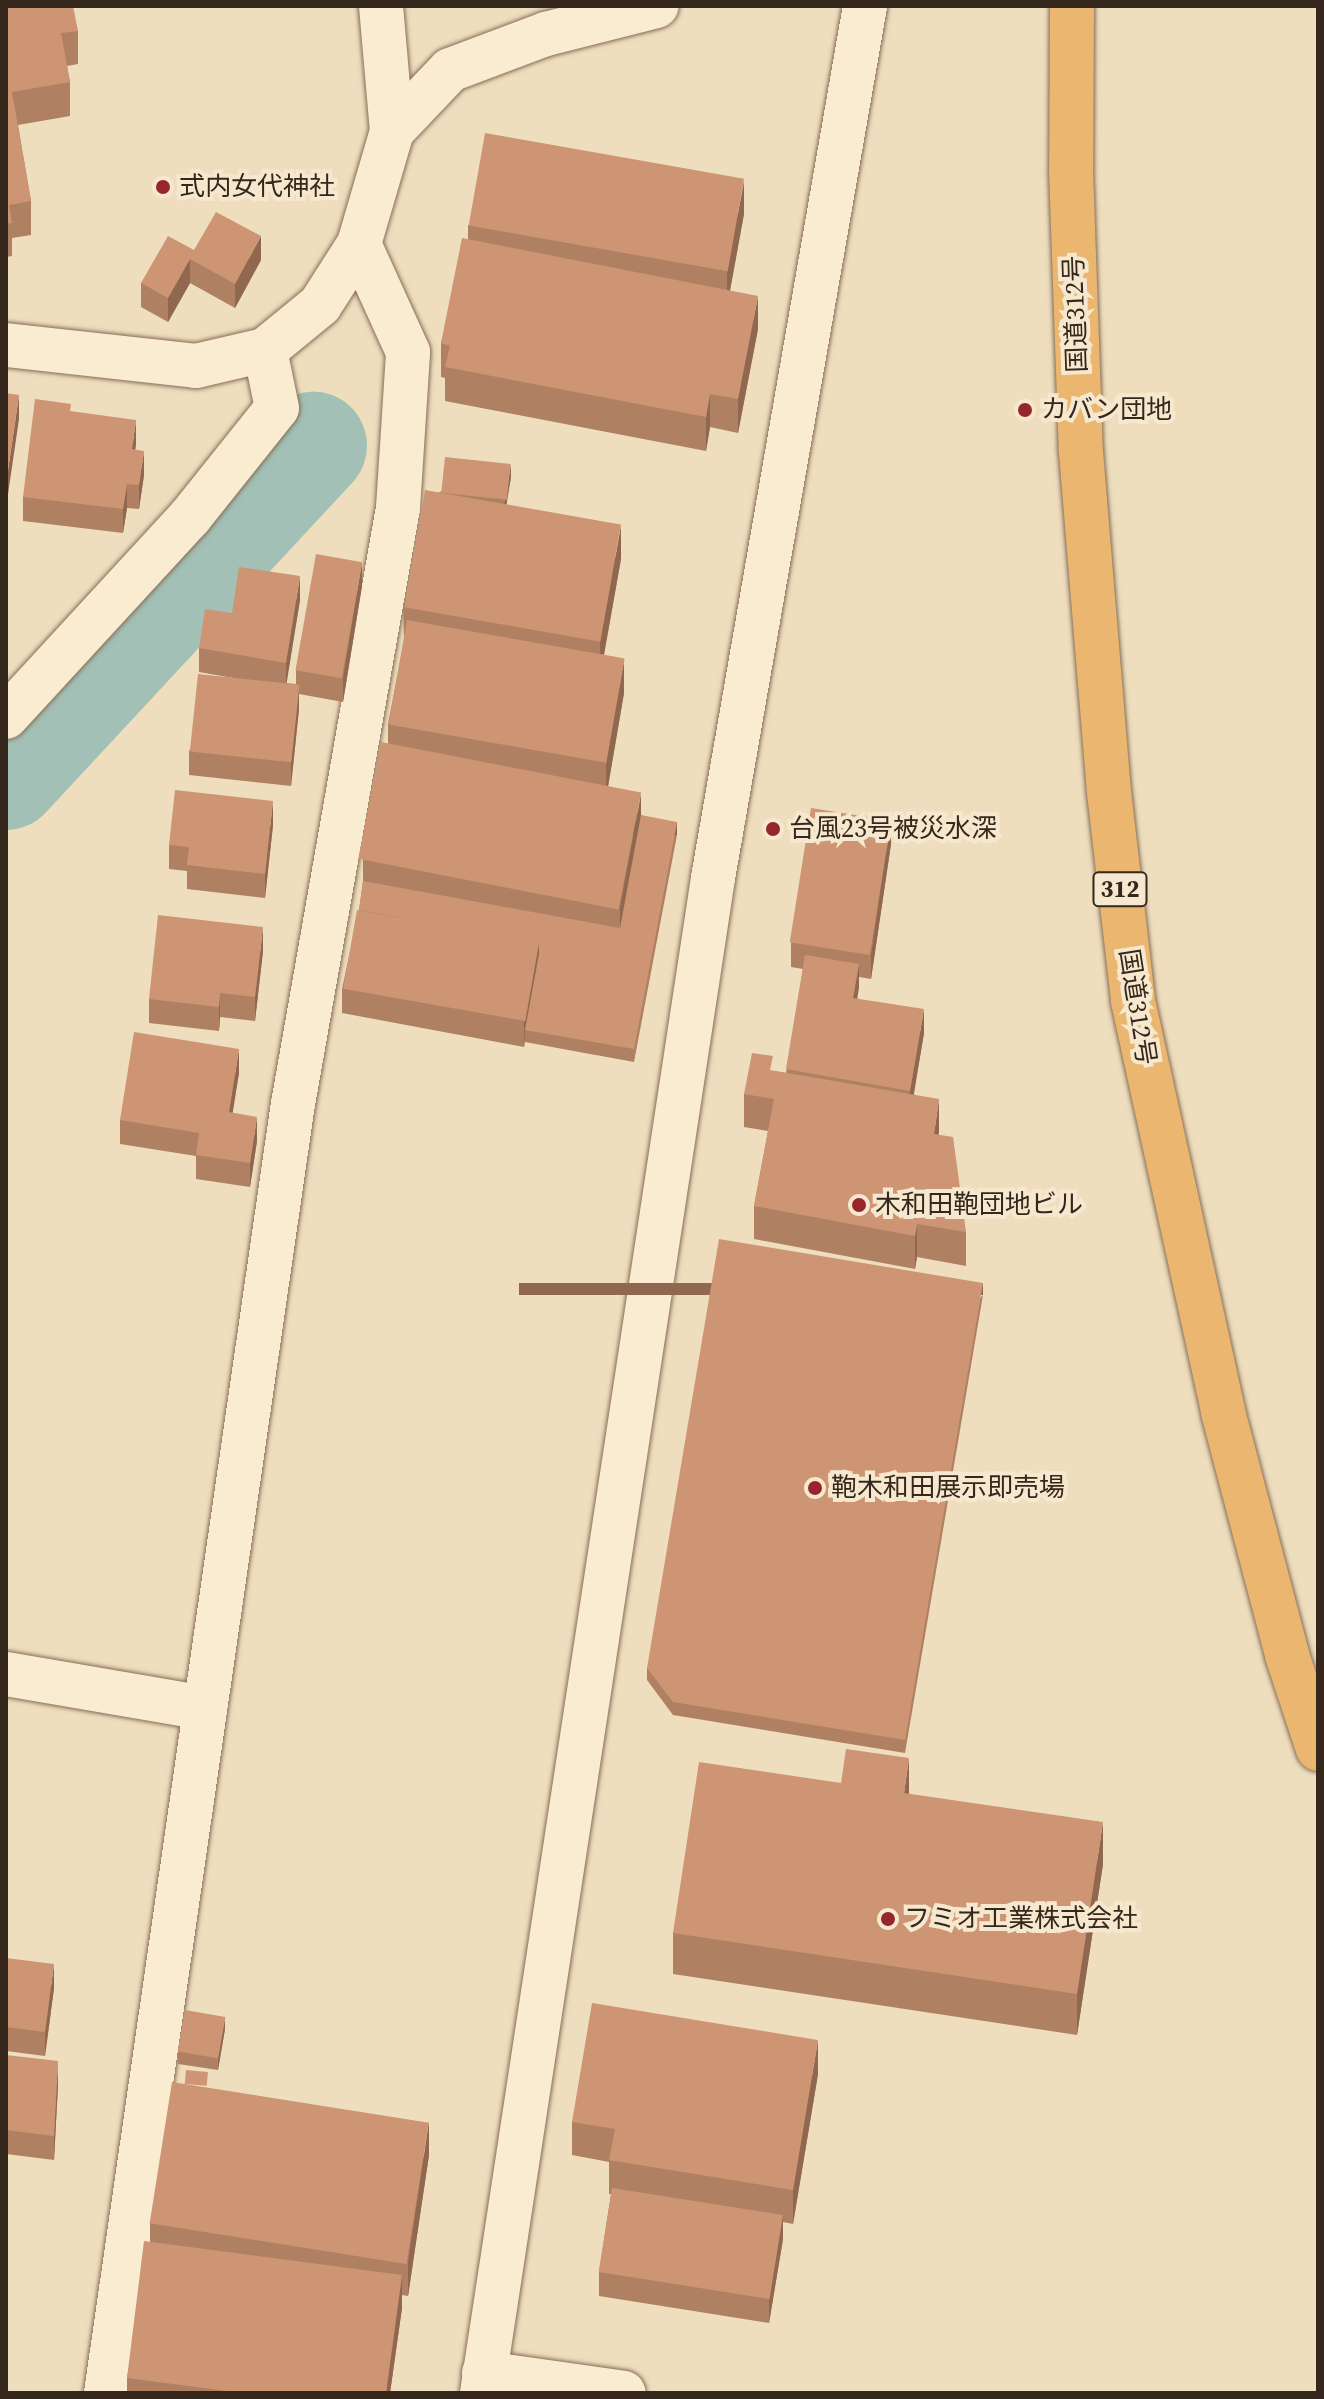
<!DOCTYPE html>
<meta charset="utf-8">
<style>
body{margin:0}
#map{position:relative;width:1324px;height:2399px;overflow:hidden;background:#eedebe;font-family:"Source Serif 4","Noto Sans JP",serif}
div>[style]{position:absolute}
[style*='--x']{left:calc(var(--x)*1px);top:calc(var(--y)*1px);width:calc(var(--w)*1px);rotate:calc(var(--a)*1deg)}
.river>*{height:108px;margin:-54px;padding:0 54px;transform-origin:54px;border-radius:54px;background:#a2c0b6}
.roads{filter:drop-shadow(0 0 2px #866e57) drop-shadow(0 0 2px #866e57)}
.minor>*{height:44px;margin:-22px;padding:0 22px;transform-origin:22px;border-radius:22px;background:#f9ecd1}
.tertiary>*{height:44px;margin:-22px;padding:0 22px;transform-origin:22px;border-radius:22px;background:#f9ecd1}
.trunk>*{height:44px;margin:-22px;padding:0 22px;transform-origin:22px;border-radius:22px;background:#eab670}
.wall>*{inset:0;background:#b08063}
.shaded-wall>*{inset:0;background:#906850;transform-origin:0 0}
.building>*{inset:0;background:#cd9573;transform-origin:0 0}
.dots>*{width:22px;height:22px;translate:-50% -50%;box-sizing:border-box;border:4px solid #f6e8ce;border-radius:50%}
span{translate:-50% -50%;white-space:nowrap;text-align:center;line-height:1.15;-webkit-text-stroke:8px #f6e8ce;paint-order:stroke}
.shield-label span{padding:2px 6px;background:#f6e8ce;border:2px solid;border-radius:6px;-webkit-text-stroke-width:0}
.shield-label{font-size:24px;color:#36271c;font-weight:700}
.poi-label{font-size:26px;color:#36271c}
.left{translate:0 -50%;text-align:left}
.street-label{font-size:26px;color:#36271c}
.frame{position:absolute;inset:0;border:8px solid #36271c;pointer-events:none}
</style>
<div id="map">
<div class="river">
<div style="--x:6;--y:776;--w:451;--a:-47.1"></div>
</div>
<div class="roads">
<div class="minor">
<div style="--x:381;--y:6;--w:125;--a:85"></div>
<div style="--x:6;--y:717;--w:272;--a:-47.4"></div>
<div style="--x:190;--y:517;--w:139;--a:-51.4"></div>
<div style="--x:277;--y:408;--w:59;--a:-101.7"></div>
<div style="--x:6;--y:1674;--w:202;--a:9.7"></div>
<div style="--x:484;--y:2373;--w:141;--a:8.1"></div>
<div style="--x:106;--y:2393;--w:1302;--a:-81.75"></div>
<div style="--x:293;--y:1104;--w:605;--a:-80.01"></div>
<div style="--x:398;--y:508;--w:156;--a:-86.3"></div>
<div style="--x:408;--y:352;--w:119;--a:-114.4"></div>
<div style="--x:482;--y:2393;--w:1533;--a:-81.33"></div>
<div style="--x:713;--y:878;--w:885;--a:-80.11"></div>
</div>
<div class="tertiary">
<div style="--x:6;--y:345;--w:191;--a:6.3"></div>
<div style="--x:196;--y:366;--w:71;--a:-13.1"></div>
<div style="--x:265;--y:350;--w:71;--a:-39.3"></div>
<div style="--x:320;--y:305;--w:72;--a:-57.4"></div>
<div style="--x:359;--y:244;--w:118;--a:-73.7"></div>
<div style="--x:392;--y:131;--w:84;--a:-46.4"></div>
<div style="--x:450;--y:70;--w:103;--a:-20.6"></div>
<div style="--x:546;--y:34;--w:114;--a:-14.2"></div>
</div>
<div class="trunk">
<div style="--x:1072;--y:6;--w:164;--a:90.3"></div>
<div style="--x:1071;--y:170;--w:282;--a:88"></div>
<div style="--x:1081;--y:452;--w:341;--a:85.3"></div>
<div style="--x:1109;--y:792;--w:210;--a:83.4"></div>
<div style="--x:1133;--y:1001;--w:421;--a:77.6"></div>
<div style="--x:1223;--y:1412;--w:251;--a:75.2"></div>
<div style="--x:1287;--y:1655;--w:99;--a:71.7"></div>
</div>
</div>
<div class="wall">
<div style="clip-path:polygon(6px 6px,78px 31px,78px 64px,67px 66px,70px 82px,70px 116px,18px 125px,31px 201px,31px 235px,12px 238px,12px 256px,6px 257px)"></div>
<div style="clip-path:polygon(744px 214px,730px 290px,758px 329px,738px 433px,710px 427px,706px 451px,445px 401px,445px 378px,441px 377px,441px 343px,468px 240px,468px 225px)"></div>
<div style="clip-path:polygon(194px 250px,261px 260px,235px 308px,190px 283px,168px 322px,141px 307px,141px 283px)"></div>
<div style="clip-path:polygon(71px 411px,136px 444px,135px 450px,144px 475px,139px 509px,127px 508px,123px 533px,23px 521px,23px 497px)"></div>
<div style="clip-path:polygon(511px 477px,506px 505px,621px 559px,604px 656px,624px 693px,608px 787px,641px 815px,677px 835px,634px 1062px,525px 1042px,524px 1047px,342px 1013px,342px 989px,359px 910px,363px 881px,363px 860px,388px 743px,388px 724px,404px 641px,403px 607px,439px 492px)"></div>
<div style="clip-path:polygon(362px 586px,343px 702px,299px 694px,299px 709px,291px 786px,189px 775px,189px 751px,233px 678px,199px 672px,199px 648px,232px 613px,300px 600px,286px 683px,296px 684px,296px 670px)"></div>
<div style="clip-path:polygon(273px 825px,265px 898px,187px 889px,187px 871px,169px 869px,169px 845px)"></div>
<div style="clip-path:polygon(891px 844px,871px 979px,859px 977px,857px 998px,924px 1033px,914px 1094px,938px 1135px,966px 1232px,966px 1266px,917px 1257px,915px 1269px,754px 1239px,754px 1206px,768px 1131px,744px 1127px,744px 1094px,773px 1071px,786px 1073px,803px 969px,791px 967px,791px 943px)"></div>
<div style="clip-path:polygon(263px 951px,255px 1021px,220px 1017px,219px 1031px,149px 1023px,149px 999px)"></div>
<div style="clip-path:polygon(239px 1073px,232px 1113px,257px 1141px,250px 1187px,196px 1179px,196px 1156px,120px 1144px,120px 1120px)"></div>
<div style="clip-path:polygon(983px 1295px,905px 1753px,673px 1715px,647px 1680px,647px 1668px)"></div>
<div style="clip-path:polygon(909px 1794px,1103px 1864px,1077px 2035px,673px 1974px,673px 1933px)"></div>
<div style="clip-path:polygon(6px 1958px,54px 1988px,45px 2056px,6px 2051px)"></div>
<div style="clip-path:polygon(225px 2029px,218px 2070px,178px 2064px,178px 2051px)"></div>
<div style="clip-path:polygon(6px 2055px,58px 2085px,54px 2160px,6px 2154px)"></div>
<div style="clip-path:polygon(818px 2074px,793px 2224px,783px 2222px,783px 2239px,769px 2323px,599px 2296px,599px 2272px,611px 2194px,609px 2194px,609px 2162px,572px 2155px,572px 2122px)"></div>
<div style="clip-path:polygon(429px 2155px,408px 2296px,402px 2295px,402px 2308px,390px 2393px,127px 2393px,127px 2378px,150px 2242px,150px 2223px)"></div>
</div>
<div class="shaded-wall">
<div style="clip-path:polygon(744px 181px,744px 214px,727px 307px,727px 273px)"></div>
<div style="clip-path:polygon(261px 236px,261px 260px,235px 308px,235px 284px)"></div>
<div style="clip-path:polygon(190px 259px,190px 283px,168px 322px,168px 298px)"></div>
<div style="clip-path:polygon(758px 296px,758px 329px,738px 433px,738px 399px)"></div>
<div style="clip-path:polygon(710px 394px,710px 427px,706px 451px,706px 417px)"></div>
<div style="clip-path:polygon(19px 395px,19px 419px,6px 508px,6px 484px)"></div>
<div style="clip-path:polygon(136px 420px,136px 444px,132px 473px,132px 449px)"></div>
<div style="clip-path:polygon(144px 451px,144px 475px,139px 509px,139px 485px)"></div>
<div style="clip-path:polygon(511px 464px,511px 477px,503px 526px,503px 513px)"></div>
<div style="clip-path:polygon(127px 484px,127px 508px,123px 533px,123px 509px)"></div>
<div style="clip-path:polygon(621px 526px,621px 559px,600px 675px,600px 642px)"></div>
<div style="clip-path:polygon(362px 562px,362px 586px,343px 702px,343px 678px)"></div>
<div style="clip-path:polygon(300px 576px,300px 600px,286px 687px,286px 663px)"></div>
<div style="clip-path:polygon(624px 660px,624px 693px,606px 798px,606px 764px)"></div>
<div style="clip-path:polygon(299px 685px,299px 709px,291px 786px,291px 762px)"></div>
<div style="clip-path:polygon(641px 794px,641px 828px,620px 941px,620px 907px)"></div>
<div style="clip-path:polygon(273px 801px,273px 825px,265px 898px,265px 874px)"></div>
<div style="clip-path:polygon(891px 820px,891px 844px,871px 979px,871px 955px)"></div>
<div style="left:677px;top:822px;width:13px;height:231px;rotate:90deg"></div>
<div style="clip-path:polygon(263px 927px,263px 951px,255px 1021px,255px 997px)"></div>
<div style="clip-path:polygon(539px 943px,539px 967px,525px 1030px,524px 1047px,524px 1023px)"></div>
<div style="clip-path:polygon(859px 964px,859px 988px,853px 1022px,853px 998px)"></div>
<div style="clip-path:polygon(220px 993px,220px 1017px,219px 1031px,219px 1007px)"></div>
<div style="clip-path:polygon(924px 1009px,924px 1033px,910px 1115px,910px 1091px)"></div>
<div style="clip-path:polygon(239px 1049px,239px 1073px,229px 1136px,229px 1112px)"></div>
<div style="clip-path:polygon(939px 1099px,939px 1132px,934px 1168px,934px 1134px)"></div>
<div style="clip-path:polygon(257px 1117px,257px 1141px,250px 1187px,250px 1163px)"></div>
<div style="clip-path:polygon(917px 1224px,917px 1257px,915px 1269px,915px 1236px)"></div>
<div style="left:983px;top:1283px;width:12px;height:464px;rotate:90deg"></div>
<div style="clip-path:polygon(909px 1758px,909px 1799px,904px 1793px)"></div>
<div style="clip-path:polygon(1103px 1822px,1103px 1864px,1077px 2035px,1077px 1994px)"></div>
<div style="clip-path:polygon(54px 1964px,54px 1988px,45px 2056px,45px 2032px)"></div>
<div style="clip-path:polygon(225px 2017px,225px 2029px,218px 2070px,218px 2058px)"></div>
<div style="clip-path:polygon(818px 2040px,818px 2074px,793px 2224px,793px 2190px)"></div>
<div style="clip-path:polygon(58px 2061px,58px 2085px,54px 2160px,54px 2136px)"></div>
<div style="clip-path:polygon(429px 2121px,429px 2155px,408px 2296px,408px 2262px)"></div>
<div style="clip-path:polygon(783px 2215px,783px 2239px,769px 2323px,769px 2299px)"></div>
<div style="clip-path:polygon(402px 2275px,402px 2308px,390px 2393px,386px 2393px)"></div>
</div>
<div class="building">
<div style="clip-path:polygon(6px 6px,73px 6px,78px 31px,61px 33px,70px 82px,12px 92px,31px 201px,9px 205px,12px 223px,6px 224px)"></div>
<div style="left:485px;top:133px;width:263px;height:94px;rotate:10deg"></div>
<div style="clip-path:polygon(216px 212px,261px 236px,235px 284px,190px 259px,168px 298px,141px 283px,168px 236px,194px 250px)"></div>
<div style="clip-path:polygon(462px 238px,758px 296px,738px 399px,710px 394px,706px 417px,445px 367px,450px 346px,441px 343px)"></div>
<div style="clip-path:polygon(6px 393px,19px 395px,6px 484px)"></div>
<div style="clip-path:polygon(35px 399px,71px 404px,70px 411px,136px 420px,132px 449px,144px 451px,139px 485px,127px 484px,123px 509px,23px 497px)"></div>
<div style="left:445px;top:457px;width:66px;height:36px;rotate:6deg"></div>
<div style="left:425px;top:490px;width:199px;height:119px;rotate:10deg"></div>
<div style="left:316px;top:554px;width:47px;height:118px;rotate:10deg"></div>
<div style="clip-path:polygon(239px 567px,300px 576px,286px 663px,199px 648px,205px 609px,232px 613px)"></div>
<div style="left:407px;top:620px;width:221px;height:106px;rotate:10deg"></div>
<div style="left:198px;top:674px;width:102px;height:78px;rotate:6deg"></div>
<div style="left:381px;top:742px;width:265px;height:119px;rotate:11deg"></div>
<div style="clip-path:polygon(175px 790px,273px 801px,265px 874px,187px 865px,189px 847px,169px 845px)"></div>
<div style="left:811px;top:808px;width:81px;height:136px;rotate:9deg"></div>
<div style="clip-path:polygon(641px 815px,677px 822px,634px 1049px,525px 1030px,539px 954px,539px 943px,359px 910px,363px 881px,620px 928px)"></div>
<div style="left:357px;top:910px;width:185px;height:80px;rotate:10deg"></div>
<div style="clip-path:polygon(158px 915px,263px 927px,255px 997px,220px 993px,219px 1007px,149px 999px)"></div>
<div style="clip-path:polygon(805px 955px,859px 964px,853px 998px,924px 1009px,910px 1091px,786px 1069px)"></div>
<div style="clip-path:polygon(134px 1032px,239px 1049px,229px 1112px,257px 1117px,250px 1163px,196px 1155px,199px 1133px,120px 1120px)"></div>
<div style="clip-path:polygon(752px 1053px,773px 1056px,770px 1070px,939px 1099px,934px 1134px,953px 1137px,966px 1232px,917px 1224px,915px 1236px,754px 1206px,774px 1099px,744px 1094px)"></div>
<div style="clip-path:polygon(719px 1239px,983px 1283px,905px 1740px,673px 1702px,647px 1668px)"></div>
<div style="clip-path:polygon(846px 1749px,909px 1758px,904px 1793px,1103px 1822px,1077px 1994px,673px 1933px,699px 1762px,841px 1783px)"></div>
<div style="clip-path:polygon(6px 1958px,54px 1964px,45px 2032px,6px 2027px)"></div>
<div style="clip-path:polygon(592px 2003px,818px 2040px,793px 2190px,609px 2160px,615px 2129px,572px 2122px)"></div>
<div style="left:185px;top:2010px;width:41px;height:42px;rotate:10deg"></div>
<div style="clip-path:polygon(6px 2055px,58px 2061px,54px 2136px,6px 2130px)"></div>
<div style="left:186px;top:2070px;width:22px;height:14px;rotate:5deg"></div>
<div style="left:172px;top:2082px;width:260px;height:143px;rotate:9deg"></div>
<div style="left:612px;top:2188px;width:173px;height:85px;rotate:9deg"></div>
<div style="clip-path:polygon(144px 2241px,402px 2275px,386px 2393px,242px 2393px,127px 2378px)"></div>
</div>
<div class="dots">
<div style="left:163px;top:187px;background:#96262b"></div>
<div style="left:1025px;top:410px;background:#96262b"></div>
<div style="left:773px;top:829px;background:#96262b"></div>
<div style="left:859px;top:1205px;background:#96262b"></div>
<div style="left:815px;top:1488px;background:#96262b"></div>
<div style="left:888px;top:1919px;background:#96262b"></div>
</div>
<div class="shield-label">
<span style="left:1120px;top:889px">312</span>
</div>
<div class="poi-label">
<span class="left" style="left:179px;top:187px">式内女代神社</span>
<span class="left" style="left:1041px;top:410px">カバン団地</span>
<span class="left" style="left:789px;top:829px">台風23号被災水深</span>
<span class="left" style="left:875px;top:1205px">木和田鞄団地ビル</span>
<span class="left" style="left:831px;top:1488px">鞄木和田展示即売場</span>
<span class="left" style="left:904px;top:1919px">フミオ工業株式会社</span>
</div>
<div class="street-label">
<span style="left:1076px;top:314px;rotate:-92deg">国道312号</span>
<span style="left:1137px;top:1007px;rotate:81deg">国道312号</span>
</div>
<div class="frame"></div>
</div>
